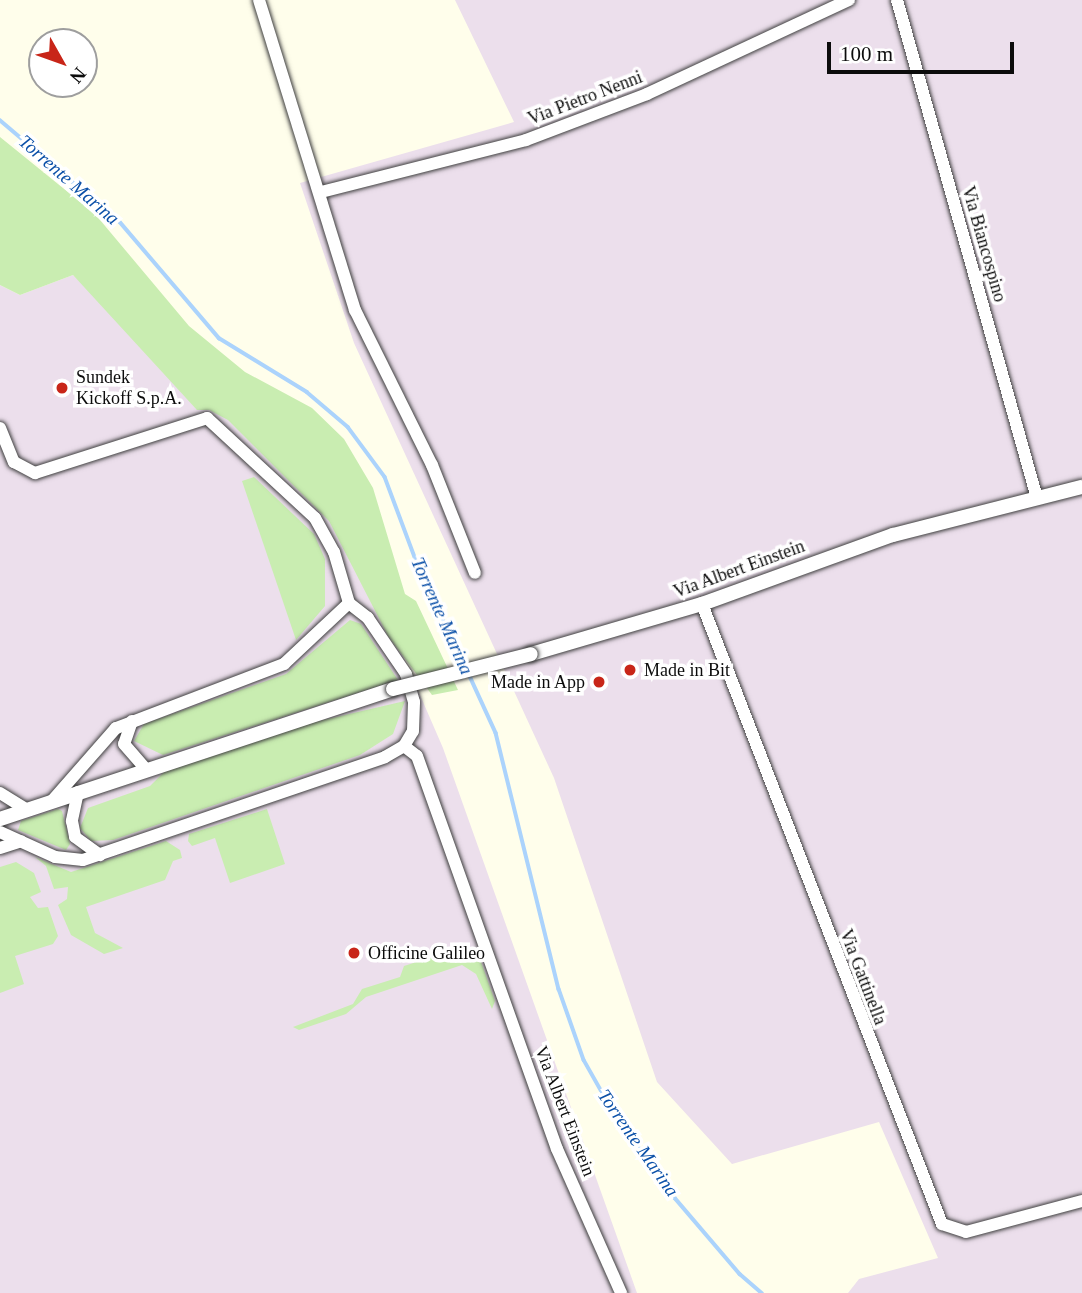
<!DOCTYPE html>
<style>
body{margin:0}
#map{position:relative;width:1082px;height:1293px;overflow:hidden;background:#fffeeb;font-family:Georgia,serif}
div>[style]{position:absolute}
[style*='--x']{left:calc(var(--x)*1px);top:calc(var(--y)*1px);width:calc(var(--w)*1px);rotate:calc(var(--a)*1deg)}
.industrial>*{inset:0;background:#ecdfec}
.green>*{inset:0;background:#c9edb1}
.stream>*{height:3.5px;margin:-1.75px;padding:0 1.75px;transform-origin:1.75px;border-radius:1.75px;background:#abd3fc}
.roads{filter:drop-shadow(0 0 2px #3f3f3f) drop-shadow(0 0 2px #3f3f3f)}
.minor>*{height:12px;margin:-6px;padding:0 6px;transform-origin:6px;border-radius:6px;background:#fff}
.tertiary>*{height:14px;margin:-7px;padding:0 7px;transform-origin:7px;border-radius:7px;background:#fff}
.bridges{filter:drop-shadow(0 0 2px #3f3f3f) drop-shadow(0 0 2px #3f3f3f)}
.tertiary-bridge>*{height:14px;margin:-7px;padding:0 7px;transform-origin:7px;border-radius:7px;background:#fff}
.dots>*{width:19px;height:19px;translate:-50% -50%;box-sizing:border-box;border:4px solid #fff;border-radius:50%}
span{translate:-50% -50%;white-space:nowrap;text-align:center;line-height:1.15;-webkit-text-stroke:7px #fff;paint-order:stroke}
.street-label{font-size:18px;color:#0c0c0c}
.poi-label{font-size:18px;color:#0c0c0c}
.left{translate:0 -50%;text-align:left}
.right{translate:-100% -50%;text-align:right}
.water-label{font-size:19px;color:#0b50a8;font-style:italic}
.north{position:absolute;left:28px;top:28px;width:70px;height:70px;box-sizing:border-box;background:#fff;border:2px solid #9e9e9e;border-radius:50%;rotate:130deg;font-size:19px;font-weight:700;line-height:28px;text-align:center;color:#0c0c0c}
.north::after{content:'';display:block;margin:auto;width:24px;height:32px;background:#c82518;clip-path:polygon(50% 0,100% 100%,50% 72%,0 100%)}
.scale{position:absolute;left:827px;top:42px;width:187px;height:32px;box-sizing:border-box;border:4px solid #0c0c0c;border-top:0;padding-left:9px;font-size:21px;line-height:24px;white-space:nowrap;color:#0c0c0c;-webkit-text-stroke:5px #fff;paint-order:stroke}
</style>
<div id="map">
<div class="industrial">
<div style="clip-path:polygon(455px 0,1082px 0,1082px 1293px,848px 1293px,859px 1279px,938px 1258px,879px 1122px,732px 1164px,657px 1082px,554px 778px,354px 343px,300px 183px,514px 122px)"></div>
<div style="clip-path:polygon(73px 275px,326px 510px,391px 628px,443px 748px,637px 1293px,0 1293px,0 285px,20px 295px)"></div>
</div>
<div class="green">
<div style="clip-path:polygon(0 137px,95px 214px,189px 326px,245px 372px,312px 408px,344px 439px,373px 488px,405px 594px,416px 601px,458px 690px,432px 695px,388px 636px,329px 521px,228px 420px,209px 410px,197px 410px,73px 275px,20px 295px,0 285px)"></div>
<div style="clip-path:polygon(254px 477px,314px 534px,325px 559px,325px 606px,296px 640px,242px 481px)"></div>
<div style="clip-path:polygon(350px 620px,361px 624px,398px 680px,163px 755px,134px 741px,144px 724px,286px 674px)"></div>
<div style="clip-path:polygon(405px 701px,393px 734px,360px 755px,113px 840px,91px 841px,80px 828px,88px 808px,150px 786px,164px 772px,306px 724px)"></div>
<div style="clip-path:polygon(58px 809px,62px 811px,70px 844px,66px 850px,18px 830px,21px 821px)"></div>
<div style="clip-path:polygon(267px 809px,285px 864px,230px 883px,215px 838px,192px 846px,188px 841px,189px 834px)"></div>
<div style="clip-path:polygon(166px 841px,180px 850px,182px 858px,173px 861px,165px 880px,86px 907px,95px 933px,123px 948px,104px 954px,71px 935px,58px 905px,67px 899px,68px 887px,54px 889px,46px 866px,35px 857px,71px 872px)"></div>
<div style="clip-path:polygon(16px 862px,34px 873px,41px 892px,30px 897px,38px 908px,48px 907px,58px 936px,53px 944px,15px 956px,24px 984px,0 993px,0 867px)"></div>
<div style="clip-path:polygon(463px 947px,479px 956px,495px 1001px,492px 1009px,476px 974px,462px 965px,366px 997px,346px 1014px,299px 1030px,293px 1027px,353px 1004px,362px 989px,400px 977px,404px 966px)"></div>
</div>
<div class="stream">
<div style="--x:0;--y:120;--w:157;--a:40.4"></div>
<div style="--x:120;--y:222;--w:153;--a:49.5"></div>
<div style="--x:219;--y:338;--w:103;--a:31.5"></div>
<div style="--x:307;--y:392;--w:54;--a:40.5"></div>
<div style="--x:348;--y:427;--w:62;--a:53.5"></div>
<div style="--x:385;--y:477;--w:106;--a:69.5"></div>
<div style="--x:422;--y:576;--w:101;--a:64.2"></div>
<div style="--x:469;--y:674;--w:65;--a:65.4"></div>
<div style="--x:496;--y:733;--w:264;--a:76.2"></div>
<div style="--x:559;--y:989;--w:75;--a:70.6"></div>
<div style="--x:584;--y:1060;--w:61;--a:60.5"></div>
<div style="--x:614;--y:1113;--w:105;--a:54.3"></div>
<div style="--x:675;--y:1198;--w:100;--a:49.5"></div>
<div style="--x:740;--y:1274;--w:29;--a:41"></div>
</div>
<div class="roads">
<div class="minor">
<div style="--x:259;--y:0;--w:325;--a:72.8"></div>
<div style="--x:355;--y:310;--w:173;--a:63.6"></div>
<div style="--x:432;--y:465;--w:116;--a:68.3"></div>
<div style="--x:897;--y:0;--w:517;--a:74.3"></div>
<div style="--x:321;--y:192;--w:211;--a:-14.2"></div>
<div style="--x:526;--y:140;--w:129;--a:-20.8"></div>
<div style="--x:647;--y:94;--w:223;--a:-25"></div>
<div style="--x:0;--y:428;--w:37;--a:68"></div>
<div style="--x:14;--y:462;--w:24;--a:28"></div>
<div style="--x:35;--y:473;--w:181;--a:-17.7"></div>
<div style="--x:207;--y:418;--w:147;--a:42.8"></div>
<div style="--x:315;--y:518;--w:39;--a:61"></div>
<div style="--x:334;--y:552;--w:53;--a:73.6"></div>
<div style="--x:702;--y:604;--w:665;--a:68.84"></div>
<div style="--x:942;--y:1224;--w:25;--a:18"></div>
<div style="--x:966;--y:1232;--w:120;--a:-15"></div>
<div style="--x:132;--y:721;--w:24;--a:109"></div>
<div style="--x:124;--y:744;--w:33;--a:49"></div>
<div style="--x:404;--y:746;--w:16;--a:38"></div>
<div style="--x:417;--y:756;--w:417;--a:70.4"></div>
<div style="--x:557;--y:1149;--w:158;--a:66"></div>
<div style="--x:78;--y:792;--w:30;--a:102"></div>
<div style="--x:72;--y:821;--w:16;--a:79"></div>
<div style="--x:75;--y:837;--w:31;--a:36"></div>
<div style="--x:0;--y:793;--w:32;--a:32"></div>
<div style="--x:0;--y:832;--w:60;--a:24.4"></div>
<div style="--x:55;--y:857;--w:28;--a:6"></div>
<div style="--x:83;--y:860;--w:319;--a:-18.8"></div>
<div style="--x:385;--y:757;--w:22;--a:-30"></div>
<div style="--x:404;--y:746;--w:17;--a:-59"></div>
<div style="--x:413;--y:731;--w:29;--a:-88"></div>
<div style="--x:414;--y:702;--w:29;--a:-106"></div>
<div style="--x:406;--y:674;--w:68;--a:-124.2"></div>
<div style="--x:368;--y:618;--w:24;--a:-142"></div>
<div style="--x:349;--y:603;--w:89;--a:136.8"></div>
<div style="--x:284;--y:664;--w:180;--a:159.1"></div>
<div style="--x:116;--y:728;--w:98;--a:131.3"></div>
<div style="--x:0;--y:848;--w:22;--a:-18"></div>
</div>
<div class="tertiary">
<div style="--x:531;--y:654;--w:178;--a:-16.3"></div>
<div style="--x:702;--y:604;--w:203;--a:-19.9"></div>
<div style="--x:893;--y:535;--w:195;--a:-14.3"></div>
<div style="--x:0;--y:819;--w:414;--a:-18.3"></div>
</div>
</div>
<div class="bridges">
<div class="tertiary-bridge">
<div style="--x:393;--y:689;--w:142;--a:-14.2"></div>
</div>
</div>
<div class="dots">
<div style="left:62px;top:388px;background:#c82518"></div>
<div style="left:630px;top:670px;background:#c82518"></div>
<div style="left:599px;top:682px;background:#c82518"></div>
<div style="left:354px;top:953px;background:#c82518"></div>
</div>
<div class="street-label">
<span style="left:585px;top:98px;rotate:-21deg">Via Pietro Nenni</span>
<span style="left:984px;top:244px;rotate:74deg">Via Biancospino</span>
<span style="left:739px;top:569px;rotate:-20deg">Via Albert Einstein</span>
<span style="left:863px;top:977px;rotate:69deg">Via Gattinella</span>
<span style="left:565px;top:1111px;rotate:69deg">Via Albert Einstein</span>
</div>
<div class="poi-label">
<span class="left" style="left:76px;top:388px">Sundek<br>Kickoff S.p.A.</span>
<span class="left" style="left:644px;top:670px">Made in Bit</span>
<span class="right" style="left:585px;top:682px">Made in App</span>
<span class="left" style="left:368px;top:953px">Officine Galileo</span>
</div>
<div class="water-label">
<span style="left:69px;top:180px;rotate:41deg">Torrente Marina</span>
<span style="left:442px;top:616px;rotate:66deg">Torrente Marina</span>
<span style="left:638px;top:1143px;rotate:55deg">Torrente Marina</span>
</div>
<div class="north">N</div>
<div class="scale">100 m</div>
</div>
